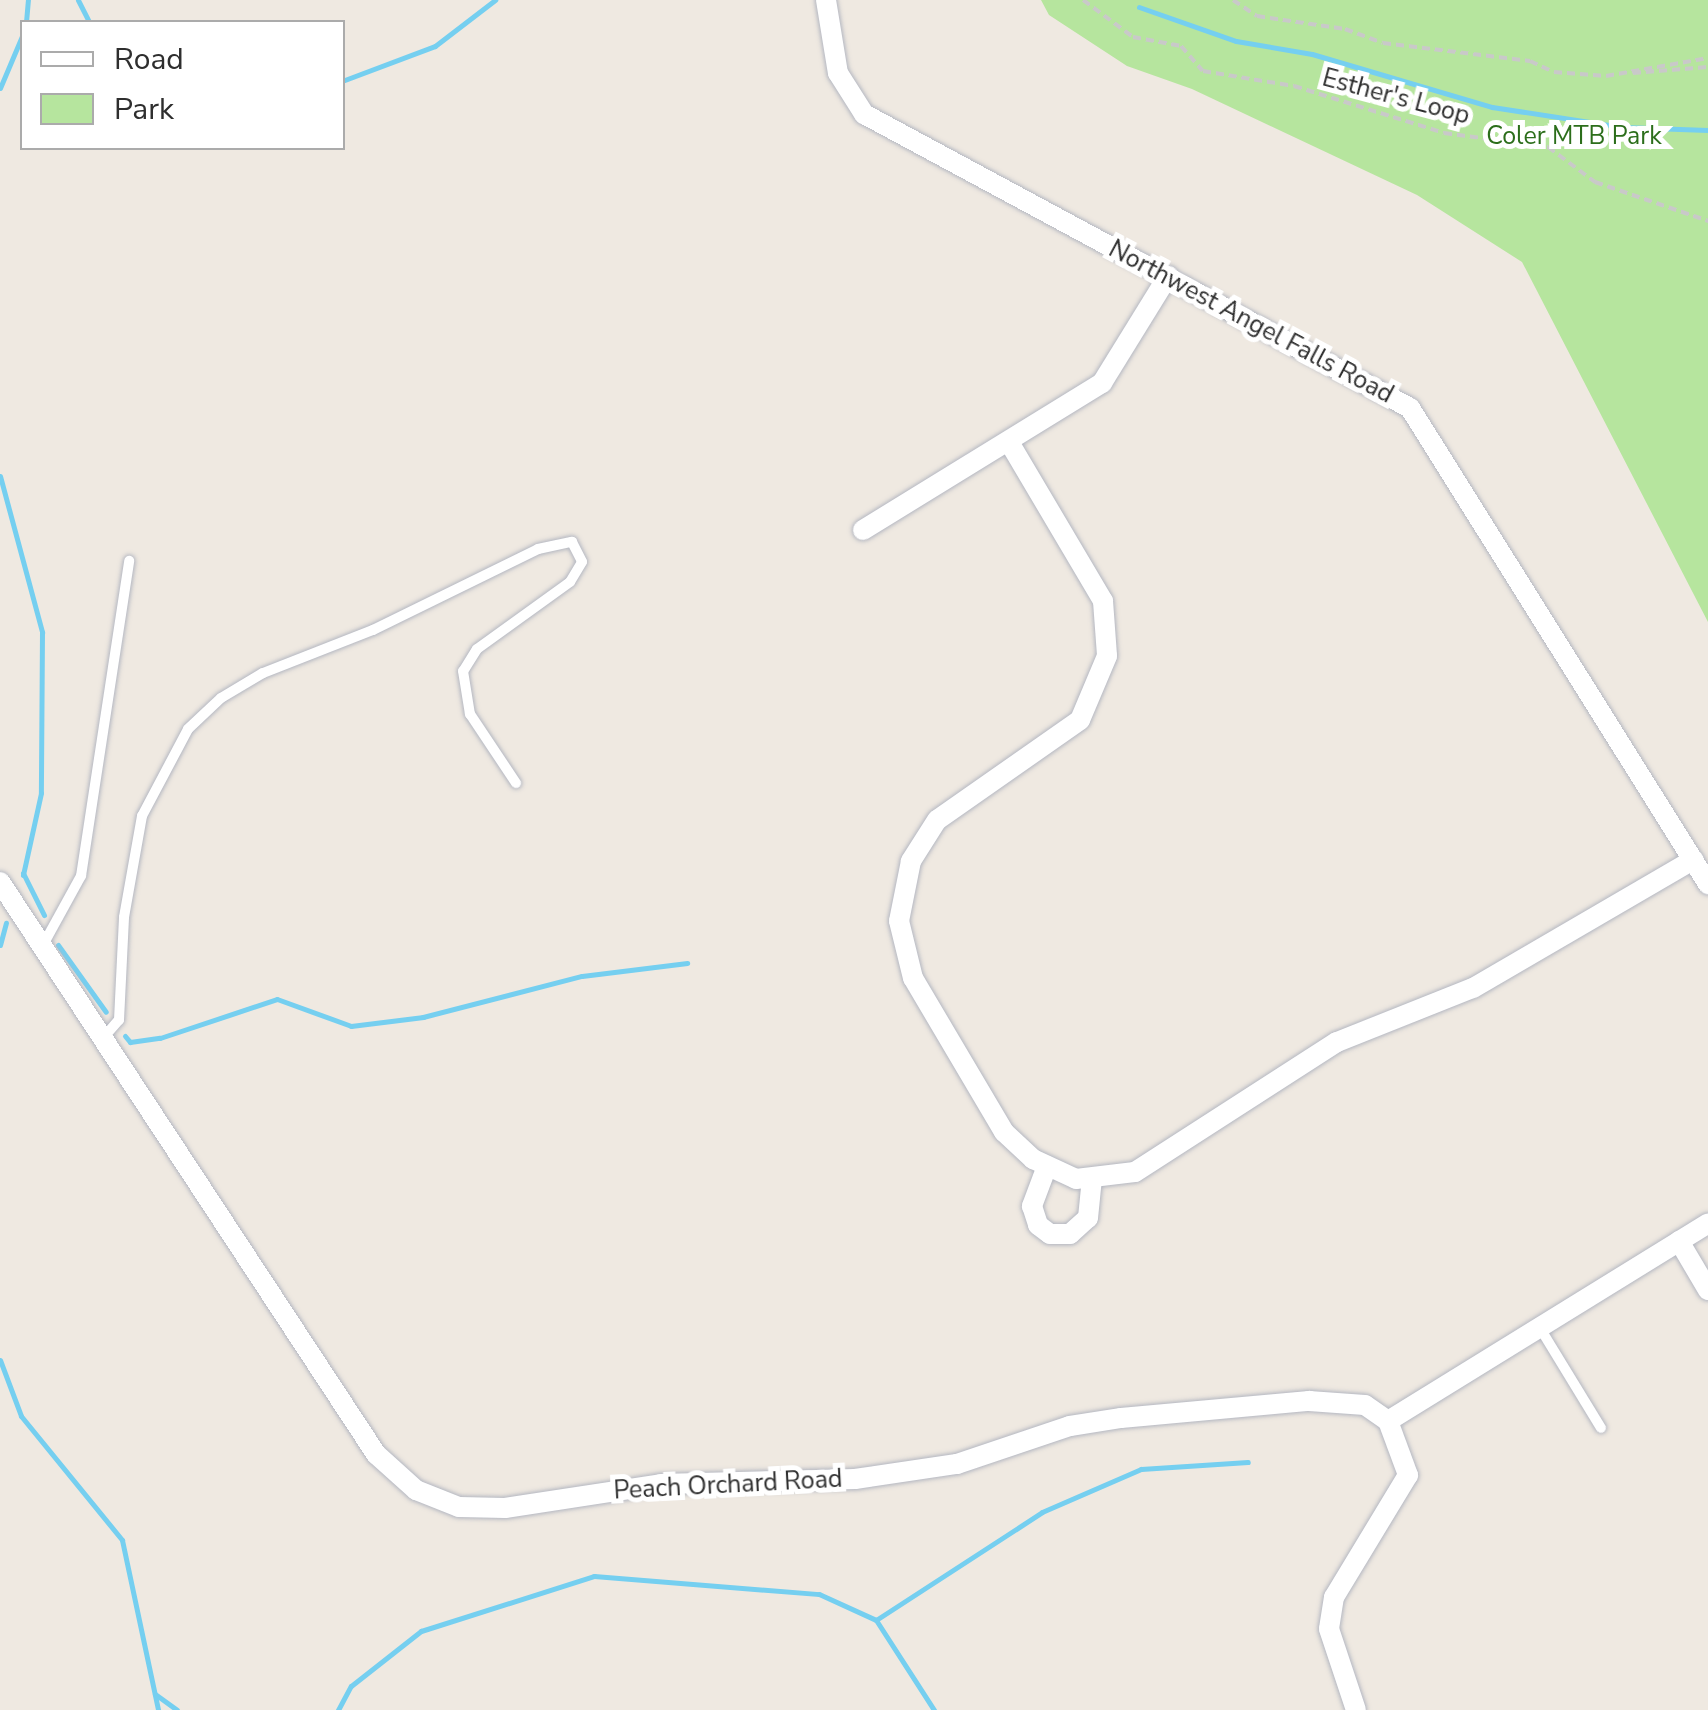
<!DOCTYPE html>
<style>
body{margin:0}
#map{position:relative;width:1708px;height:1710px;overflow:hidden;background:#efe9e1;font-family:"Nunito Sans",sans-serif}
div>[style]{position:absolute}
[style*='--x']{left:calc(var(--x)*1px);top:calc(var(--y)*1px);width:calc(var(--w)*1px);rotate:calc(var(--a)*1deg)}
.green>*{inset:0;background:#b6e59e}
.stream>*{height:5px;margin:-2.5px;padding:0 2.5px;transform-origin:2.5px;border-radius:2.5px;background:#75cff0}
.path>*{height:4px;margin-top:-2px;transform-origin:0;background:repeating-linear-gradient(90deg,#c9c9c9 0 8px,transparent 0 13px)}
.roads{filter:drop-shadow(0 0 2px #b4b7c1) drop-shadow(0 0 2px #b4b7c1)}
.service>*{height:10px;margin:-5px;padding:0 5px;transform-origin:5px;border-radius:5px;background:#fff}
.minor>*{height:20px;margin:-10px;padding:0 10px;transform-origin:10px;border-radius:10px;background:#fff}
span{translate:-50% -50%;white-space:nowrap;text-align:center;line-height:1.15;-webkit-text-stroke:10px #fff;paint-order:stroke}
.street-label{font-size:25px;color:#2e2e2e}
.park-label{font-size:25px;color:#2c6e1b}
.legend{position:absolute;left:20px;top:20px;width:325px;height:130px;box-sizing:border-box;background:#fff;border:2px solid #ababab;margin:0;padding:12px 18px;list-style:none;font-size:30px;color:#2e2e2e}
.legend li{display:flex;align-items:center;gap:20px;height:50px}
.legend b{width:50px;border:2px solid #ababab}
</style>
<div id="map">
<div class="green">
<div style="clip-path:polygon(1041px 0,1708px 0,1708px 622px,1522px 262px,1417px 195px,1192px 89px,1127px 66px,1049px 15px)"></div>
</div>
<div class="stream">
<div style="--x:78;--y:0;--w:25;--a:63"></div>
<div style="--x:1139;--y:7;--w:103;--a:19.3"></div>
<div style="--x:1236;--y:41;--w:77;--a:9.7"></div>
<div style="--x:1312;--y:54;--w:188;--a:16.4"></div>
<div style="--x:1492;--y:107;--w:133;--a:8.7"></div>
<div style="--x:1623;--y:127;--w:85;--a:2"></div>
<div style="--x:26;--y:22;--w:22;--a:-85"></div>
<div style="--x:342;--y:81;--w:99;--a:-20.6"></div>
<div style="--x:435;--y:46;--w:76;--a:-37.5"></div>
<div style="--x:0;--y:88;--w:56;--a:-67.1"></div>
<div style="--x:0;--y:476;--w:162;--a:74.9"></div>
<div style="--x:42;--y:632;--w:161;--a:90.4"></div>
<div style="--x:41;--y:793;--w:84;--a:102.4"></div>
<div style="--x:23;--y:873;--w:47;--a:63.4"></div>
<div style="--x:0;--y:945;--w:23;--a:-75"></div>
<div style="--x:58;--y:945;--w:82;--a:54.4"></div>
<div style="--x:125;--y:1036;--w:8;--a:50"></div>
<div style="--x:130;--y:1042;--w:30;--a:-8"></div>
<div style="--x:160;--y:1038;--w:123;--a:-18.4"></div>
<div style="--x:277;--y:999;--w:79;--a:20"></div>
<div style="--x:351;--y:1026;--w:73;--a:-7.1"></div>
<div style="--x:423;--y:1017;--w:164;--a:-14.5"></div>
<div style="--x:582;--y:976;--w:106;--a:-7.1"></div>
<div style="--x:0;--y:1360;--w:60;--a:69.4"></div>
<div style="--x:21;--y:1416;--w:160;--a:50.8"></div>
<div style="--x:122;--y:1540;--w:174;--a:78"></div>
<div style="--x:876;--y:1620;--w:198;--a:-33"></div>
<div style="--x:1042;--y:1512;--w:108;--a:-23.5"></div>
<div style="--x:1141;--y:1469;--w:107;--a:-3.7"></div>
<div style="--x:155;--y:1694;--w:27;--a:36"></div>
<div style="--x:338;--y:1710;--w:27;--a:-62"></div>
<div style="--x:351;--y:1686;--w:89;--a:-38.2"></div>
<div style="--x:421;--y:1631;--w:182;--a:-17.6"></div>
<div style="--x:594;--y:1576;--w:226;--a:4.6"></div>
<div style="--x:819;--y:1594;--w:63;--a:24.5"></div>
<div style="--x:876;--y:1620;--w:107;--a:57.2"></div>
</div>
<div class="path">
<div style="--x:1083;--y:0;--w:62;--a:36.5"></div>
<div style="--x:1133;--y:37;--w:49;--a:10.6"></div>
<div style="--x:1181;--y:46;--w:33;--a:49"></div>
<div style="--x:1203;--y:71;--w:92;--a:9.4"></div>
<div style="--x:1294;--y:86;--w:157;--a:17.4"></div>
<div style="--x:1444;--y:133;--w:105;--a:7.7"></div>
<div style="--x:1548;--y:147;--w:59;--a:36.7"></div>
<div style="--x:1595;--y:182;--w:120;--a:19"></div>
<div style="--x:1233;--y:0;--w:29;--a:34"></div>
<div style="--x:1257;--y:16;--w:89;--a:8.4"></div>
<div style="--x:1345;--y:29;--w:40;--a:20.2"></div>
<div style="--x:1383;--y:43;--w:148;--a:7"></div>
<div style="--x:1530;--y:61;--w:26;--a:25"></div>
<div style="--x:1554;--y:72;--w:52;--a:4.4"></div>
<div style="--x:1606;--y:76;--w:104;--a:-10"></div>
<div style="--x:1633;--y:73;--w:75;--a:-4.6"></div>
</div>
<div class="roads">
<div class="service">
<div style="--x:43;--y:945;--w:79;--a:-61.2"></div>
<div style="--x:81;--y:876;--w:319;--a:-81.3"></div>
<div style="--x:104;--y:1037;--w:23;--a:-49"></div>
<div style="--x:119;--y:1020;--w:103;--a:-87.2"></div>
<div style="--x:124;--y:917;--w:103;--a:-79.9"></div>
<div style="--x:142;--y:816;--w:98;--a:-62.1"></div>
<div style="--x:188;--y:729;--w:45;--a:-43.2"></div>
<div style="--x:221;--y:698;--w:49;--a:-30.8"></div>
<div style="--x:263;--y:673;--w:118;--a:-21.4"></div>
<div style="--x:373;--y:630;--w:184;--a:-26.1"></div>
<div style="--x:538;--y:549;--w:35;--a:-12"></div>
<div style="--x:572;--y:542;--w:22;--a:63"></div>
<div style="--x:582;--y:562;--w:23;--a:121"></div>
<div style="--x:570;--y:582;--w:115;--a:144.2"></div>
<div style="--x:477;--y:649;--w:26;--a:122"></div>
<div style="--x:463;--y:671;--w:44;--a:80.8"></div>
<div style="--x:470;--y:714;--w:83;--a:56.3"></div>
<div style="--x:1540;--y:1328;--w:117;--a:58.6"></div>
</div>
<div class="minor">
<div style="--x:826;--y:0;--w:74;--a:80.7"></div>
<div style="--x:838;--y:73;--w:49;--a:57.6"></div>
<div style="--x:864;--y:114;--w:620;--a:28.3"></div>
<div style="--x:1410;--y:408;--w:562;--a:57.95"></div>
<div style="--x:1009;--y:442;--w:185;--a:59.4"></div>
<div style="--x:1103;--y:601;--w:55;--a:85.8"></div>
<div style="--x:1107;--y:656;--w:69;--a:112.9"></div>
<div style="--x:1080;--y:720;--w:174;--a:145"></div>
<div style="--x:937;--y:820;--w:49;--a:122.4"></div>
<div style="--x:911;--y:861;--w:61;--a:101.3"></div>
<div style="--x:899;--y:921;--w:59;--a:76.2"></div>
<div style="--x:913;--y:978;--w:179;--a:59.4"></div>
<div style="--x:1004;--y:1132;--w:40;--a:43"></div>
<div style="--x:1033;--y:1159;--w:47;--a:24.9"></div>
<div style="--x:1076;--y:1179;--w:59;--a:-6.8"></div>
<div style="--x:1135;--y:1172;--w:240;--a:-32.8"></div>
<div style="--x:1337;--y:1042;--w:146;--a:-21.7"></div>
<div style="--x:1473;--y:988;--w:255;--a:-30.2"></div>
<div style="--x:863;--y:530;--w:281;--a:-31.6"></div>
<div style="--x:1102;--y:383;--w:126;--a:-58.3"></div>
<div style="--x:0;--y:882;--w:685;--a:56.68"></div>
<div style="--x:376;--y:1454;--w:54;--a:42"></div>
<div style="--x:416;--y:1490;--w:46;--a:21.6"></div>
<div style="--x:459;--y:1507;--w:46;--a:1.2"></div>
<div style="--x:505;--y:1508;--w:158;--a:-8.7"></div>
<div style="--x:661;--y:1484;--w:194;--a:-1.5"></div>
<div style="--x:855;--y:1479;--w:103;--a:-8.4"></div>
<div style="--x:957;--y:1464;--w:119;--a:-18.6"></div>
<div style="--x:1070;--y:1426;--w:52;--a:-8.9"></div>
<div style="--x:1121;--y:1418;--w:189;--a:-5.2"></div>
<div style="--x:1309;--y:1401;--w:56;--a:4.1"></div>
<div style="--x:1365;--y:1405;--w:28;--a:35"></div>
<div style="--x:1388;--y:1421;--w:58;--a:69.7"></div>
<div style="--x:1408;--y:1475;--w:143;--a:121.2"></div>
<div style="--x:1334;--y:1597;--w:32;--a:99"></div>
<div style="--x:1329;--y:1629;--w:85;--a:71.6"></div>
<div style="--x:1047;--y:1166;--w:43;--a:110.6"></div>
<div style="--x:1032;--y:1206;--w:20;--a:72"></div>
<div style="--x:1038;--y:1225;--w:15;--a:37"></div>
<div style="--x:1050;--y:1234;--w:20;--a:0"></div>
<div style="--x:1070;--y:1234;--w:24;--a:-42"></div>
<div style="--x:1088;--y:1218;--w:40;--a:-84.3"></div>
<div style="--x:1679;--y:1241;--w:57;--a:59.4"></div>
<div style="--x:1388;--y:1421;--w:376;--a:-31.7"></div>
</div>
</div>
<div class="street-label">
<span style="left:1396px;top:97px;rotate:15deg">Esther's Loop</span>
<span style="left:1251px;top:322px;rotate:28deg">Northwest Angel Falls Road</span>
<span style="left:728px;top:1485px;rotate:-3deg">Peach Orchard Road</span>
</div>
<div class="park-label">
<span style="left:1574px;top:136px">Coler MTB Park</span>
</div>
<ul class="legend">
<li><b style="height:12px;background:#fff"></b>Road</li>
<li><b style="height:28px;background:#b6e59e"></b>Park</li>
</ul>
</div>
